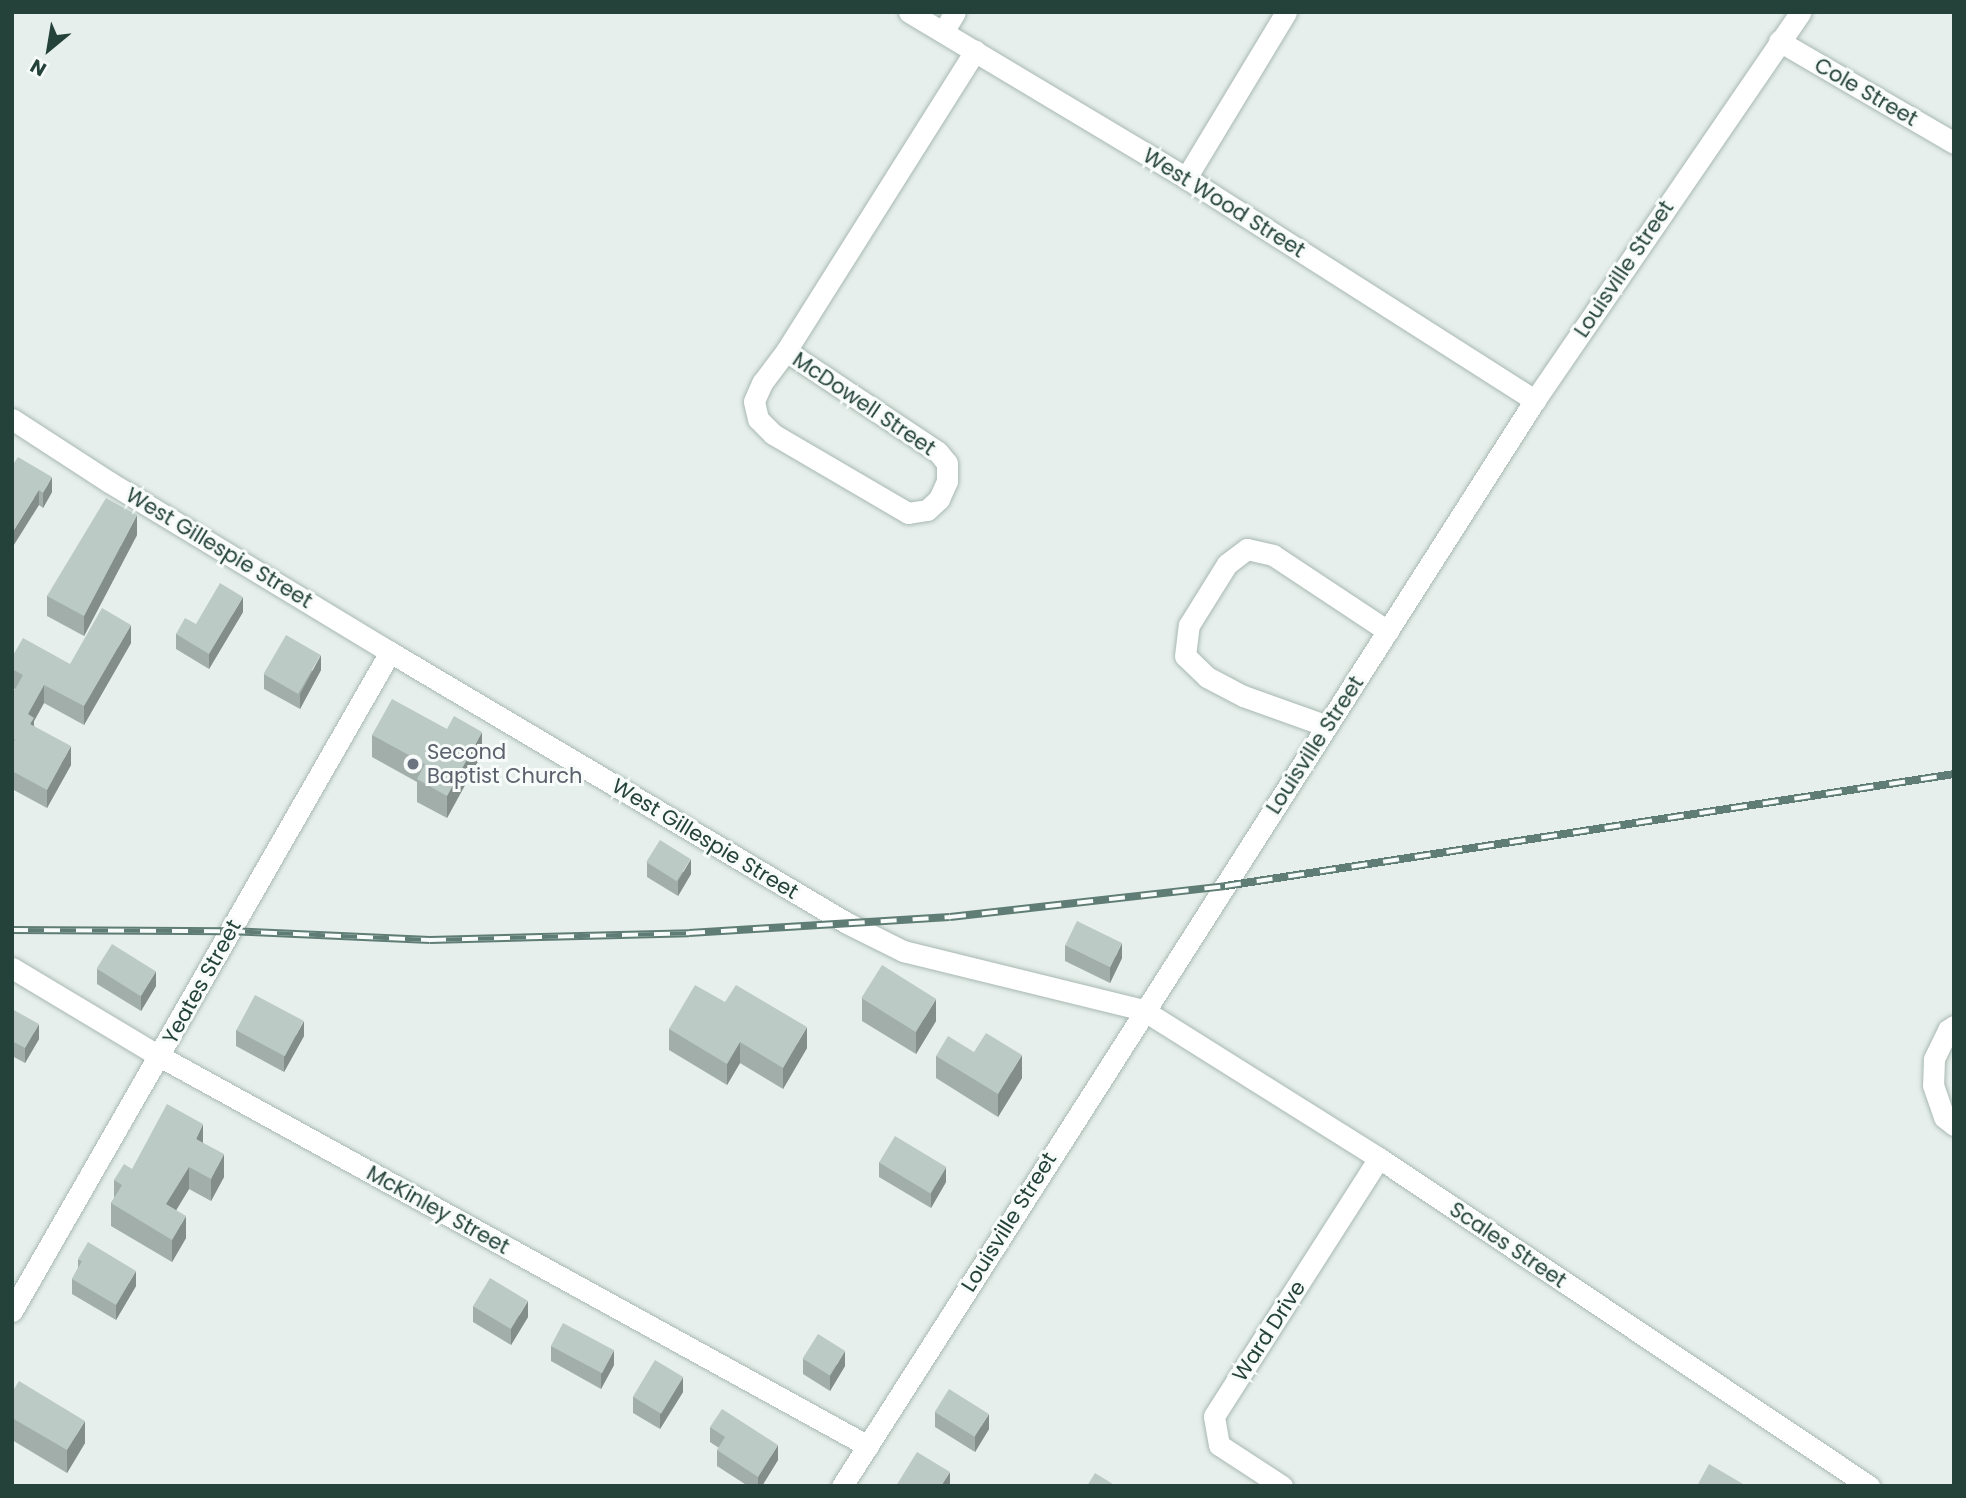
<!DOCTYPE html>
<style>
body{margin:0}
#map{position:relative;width:1966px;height:1498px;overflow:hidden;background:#e6efeb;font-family:Poppins,sans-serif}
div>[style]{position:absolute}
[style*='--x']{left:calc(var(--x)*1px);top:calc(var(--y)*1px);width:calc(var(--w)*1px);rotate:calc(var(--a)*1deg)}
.roads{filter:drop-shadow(0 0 2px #a8b8b2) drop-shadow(0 0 2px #a8b8b2)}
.minor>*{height:21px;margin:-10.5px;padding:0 10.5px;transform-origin:10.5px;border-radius:10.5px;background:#fff}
.tertiary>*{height:21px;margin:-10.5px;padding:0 10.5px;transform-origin:10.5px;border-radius:10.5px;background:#fff}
.rail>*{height:8px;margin-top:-4px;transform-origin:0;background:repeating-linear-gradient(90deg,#f7fbf9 0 16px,#5f7d75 0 32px);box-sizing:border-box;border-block:2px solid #5f7d75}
.wall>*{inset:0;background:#a1aea9}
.shaded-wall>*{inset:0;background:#838d89}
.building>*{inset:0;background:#bbcac4;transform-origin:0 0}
.dots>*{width:19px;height:19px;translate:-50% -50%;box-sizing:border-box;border:4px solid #f7fbf9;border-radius:50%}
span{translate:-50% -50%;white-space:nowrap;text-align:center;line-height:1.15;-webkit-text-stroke:6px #f7fbf9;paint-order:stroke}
.street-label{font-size:21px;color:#24423a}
.worship-label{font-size:21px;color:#5b616d}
.left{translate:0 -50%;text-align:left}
.frame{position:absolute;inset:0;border:14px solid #24423a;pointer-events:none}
.north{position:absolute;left:14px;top:14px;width:70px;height:70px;-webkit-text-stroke:5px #f7fbf9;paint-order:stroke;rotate:210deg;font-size:19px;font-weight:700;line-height:28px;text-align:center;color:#24423a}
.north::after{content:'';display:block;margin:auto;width:24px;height:32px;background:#24423a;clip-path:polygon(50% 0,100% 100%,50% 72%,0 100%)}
</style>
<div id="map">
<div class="roads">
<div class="minor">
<div style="--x:909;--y:12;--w:323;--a:30.9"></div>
<div style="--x:1186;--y:178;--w:414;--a:32.5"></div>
<div style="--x:943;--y:32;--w:23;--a:-59"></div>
<div style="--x:1779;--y:41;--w:203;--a:30.2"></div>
<div style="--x:1186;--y:178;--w:194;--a:-58.9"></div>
<div style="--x:786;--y:351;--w:182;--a:33.6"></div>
<div style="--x:938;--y:452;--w:14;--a:51"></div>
<div style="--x:947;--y:463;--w:18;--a:90"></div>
<div style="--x:947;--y:481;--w:20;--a:114"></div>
<div style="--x:939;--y:499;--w:16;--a:137"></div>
<div style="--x:927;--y:510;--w:19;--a:171"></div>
<div style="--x:908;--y:513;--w:156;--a:-149.7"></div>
<div style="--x:773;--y:434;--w:21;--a:-135"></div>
<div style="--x:758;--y:419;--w:18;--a:-103"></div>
<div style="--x:754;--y:401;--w:20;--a:-66"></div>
<div style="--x:762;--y:383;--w:40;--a:-53"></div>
<div style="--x:786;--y:351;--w:355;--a:-57.8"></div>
<div style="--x:1327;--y:726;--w:89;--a:-160.3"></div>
<div style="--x:1243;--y:696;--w:41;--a:-152.2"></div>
<div style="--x:1207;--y:677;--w:30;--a:-136"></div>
<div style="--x:1185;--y:656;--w:31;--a:-83"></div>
<div style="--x:1189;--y:625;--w:72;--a:-58.1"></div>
<div style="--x:1227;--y:564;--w:25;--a:-37"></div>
<div style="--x:1247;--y:549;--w:27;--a:13"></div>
<div style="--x:1273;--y:555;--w:138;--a:33.5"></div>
<div style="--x:12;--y:968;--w:174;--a:30.9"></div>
<div style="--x:161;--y:1057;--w:807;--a:28.82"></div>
<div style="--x:1954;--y:1026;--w:7;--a:146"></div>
<div style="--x:1948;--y:1030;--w:32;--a:116"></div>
<div style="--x:1934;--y:1059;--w:26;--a:92"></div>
<div style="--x:1933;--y:1085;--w:34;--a:71"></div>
<div style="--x:1944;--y:1117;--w:13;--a:39"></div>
<div style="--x:12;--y:1311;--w:760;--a:-60.16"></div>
<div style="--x:1282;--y:1486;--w:75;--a:-146.9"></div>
<div style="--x:1219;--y:1445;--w:29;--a:-100"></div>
<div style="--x:1214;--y:1416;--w:306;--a:-57.4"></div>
</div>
<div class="tertiary">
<div style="--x:12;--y:419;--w:116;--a:33"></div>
<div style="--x:109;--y:482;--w:328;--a:31.2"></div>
<div style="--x:390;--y:652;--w:531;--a:30.67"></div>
<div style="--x:847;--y:923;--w:63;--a:26.6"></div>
<div style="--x:903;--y:951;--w:247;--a:13.8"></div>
<div style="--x:1143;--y:1010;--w:279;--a:32.1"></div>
<div style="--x:1379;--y:1158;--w:590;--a:33.8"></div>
<div style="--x:842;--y:1486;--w:1288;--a:-57.46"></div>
<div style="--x:1535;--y:400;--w:470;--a:-55.6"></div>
</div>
</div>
<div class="rail">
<div style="--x:12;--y:930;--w:217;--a:0.3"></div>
<div style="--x:229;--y:931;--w:201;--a:2.6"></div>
<div style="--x:430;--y:940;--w:259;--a:-1.5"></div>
<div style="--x:689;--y:933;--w:261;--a:-3.5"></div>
<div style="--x:950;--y:917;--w:277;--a:-6.4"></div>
<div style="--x:1225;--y:886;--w:738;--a:-8.73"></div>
</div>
<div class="wall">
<div style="clip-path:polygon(12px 466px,52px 492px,43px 508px,39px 505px)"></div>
<div style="clip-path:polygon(137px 535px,84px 636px,47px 616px,47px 596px)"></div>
<div style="clip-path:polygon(243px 612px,209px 669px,176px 649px,176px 634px,196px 624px)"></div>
<div style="clip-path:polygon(131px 643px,84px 725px,44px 703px,34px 721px,34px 726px,71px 765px,47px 808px,12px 789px,12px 695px,15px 689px,12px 687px,12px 657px,70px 664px)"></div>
<div style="clip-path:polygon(321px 670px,300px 709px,264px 689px,264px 674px)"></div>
<div style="clip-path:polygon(372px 735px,482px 754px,447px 818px,417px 802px,417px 782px,372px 757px)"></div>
<div style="clip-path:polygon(647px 862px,691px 874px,678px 896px,647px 877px)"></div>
<div style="clip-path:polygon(1065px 945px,1122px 958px,1110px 983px,1065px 961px)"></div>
<div style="clip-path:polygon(97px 969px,156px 986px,141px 1011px,97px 984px)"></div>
<div style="clip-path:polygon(862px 998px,936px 1021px,916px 1054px,862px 1021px)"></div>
<div style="clip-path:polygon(725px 1002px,807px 1048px,783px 1089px,740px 1063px,727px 1085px,669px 1050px,669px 1029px)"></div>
<div style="clip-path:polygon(12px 1009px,39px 1039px,25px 1063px,12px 1056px)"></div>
<div style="clip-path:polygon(236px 1030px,304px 1036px,284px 1072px,236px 1046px)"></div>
<div style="clip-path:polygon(974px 1052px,1022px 1078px,998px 1117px,936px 1078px,936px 1056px)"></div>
<div style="clip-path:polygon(203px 1143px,224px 1177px,211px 1201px,189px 1189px,176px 1210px,186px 1238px,172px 1262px,111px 1226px,111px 1203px,114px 1198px,114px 1180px,132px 1169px)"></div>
<div style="clip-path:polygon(879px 1162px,946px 1182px,931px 1208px,879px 1177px)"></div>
<div style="clip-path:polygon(78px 1259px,136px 1286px,116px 1320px,72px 1294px,72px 1279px,78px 1268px)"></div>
<div style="clip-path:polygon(473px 1306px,528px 1317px,511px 1345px,473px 1322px)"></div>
<div style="clip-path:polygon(551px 1346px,614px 1365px,601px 1389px,551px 1361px)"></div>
<div style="clip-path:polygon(803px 1359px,845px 1366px,830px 1391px,803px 1374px)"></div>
<div style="clip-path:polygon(12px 1392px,85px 1443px,67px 1473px,12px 1440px)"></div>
<div style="clip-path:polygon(683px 1392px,660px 1429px,633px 1413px,633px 1397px)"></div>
<div style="clip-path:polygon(935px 1412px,989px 1429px,975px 1452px,935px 1427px)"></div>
<div style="clip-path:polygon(710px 1427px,778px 1460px,762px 1486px,748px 1486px,717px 1466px,717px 1450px,719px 1448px,710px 1442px)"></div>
</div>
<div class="shaded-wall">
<div style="clip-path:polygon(52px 477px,52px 492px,43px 508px,43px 493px)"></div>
<div style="clip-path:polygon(39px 490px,39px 505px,12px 548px,12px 533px)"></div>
<div style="clip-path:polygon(137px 515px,137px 535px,84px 636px,84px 616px)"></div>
<div style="clip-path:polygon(243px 597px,243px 612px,209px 669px,209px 654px)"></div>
<div style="clip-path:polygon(131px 625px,131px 643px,84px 725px,84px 706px)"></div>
<div style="clip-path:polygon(321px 655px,321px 670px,300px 709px,300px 694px)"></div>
<div style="clip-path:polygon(44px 685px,44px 703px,34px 721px,34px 736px,28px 714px)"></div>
<div style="clip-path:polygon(482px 732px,482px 754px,447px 818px,447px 796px)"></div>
<div style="clip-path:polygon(71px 746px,71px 765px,47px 808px,47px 790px)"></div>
<div style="clip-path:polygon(691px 859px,691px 874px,678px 896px,678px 881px)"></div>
<div style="clip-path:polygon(1122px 943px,1122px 958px,1110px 983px,1110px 968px)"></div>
<div style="clip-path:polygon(156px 971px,156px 986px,141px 1011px,141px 996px)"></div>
<div style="clip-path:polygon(936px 999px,936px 1021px,916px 1054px,916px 1032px)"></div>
<div style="clip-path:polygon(304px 1021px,304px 1036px,284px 1072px,284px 1057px)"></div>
<div style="clip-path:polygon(39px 1024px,39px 1039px,25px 1063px,25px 1048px)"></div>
<div style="clip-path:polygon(807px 1027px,807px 1048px,783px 1089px,783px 1068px)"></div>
<div style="clip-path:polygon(740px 1042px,740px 1063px,727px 1085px,727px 1064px)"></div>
<div style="clip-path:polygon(1022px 1055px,1022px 1078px,998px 1117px,998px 1094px)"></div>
<div style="clip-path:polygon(203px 1124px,203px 1146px,196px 1139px)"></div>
<div style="clip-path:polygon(224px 1154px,224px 1177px,211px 1201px,211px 1179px)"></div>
<div style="clip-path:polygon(189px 1167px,189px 1189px,166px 1227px,166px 1204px)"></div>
<div style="clip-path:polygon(946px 1167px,946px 1182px,931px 1208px,931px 1193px)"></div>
<div style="clip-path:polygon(186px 1216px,186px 1238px,172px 1262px,172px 1240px)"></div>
<div style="clip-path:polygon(136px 1271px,136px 1286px,116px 1320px,116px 1305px)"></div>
<div style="clip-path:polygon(528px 1301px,528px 1317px,511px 1345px,511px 1329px)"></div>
<div style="clip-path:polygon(614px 1350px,614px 1365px,601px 1389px,601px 1374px)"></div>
<div style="clip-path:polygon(845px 1351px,845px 1366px,830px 1391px,830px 1376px)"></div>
<div style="clip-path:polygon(683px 1377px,683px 1392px,660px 1429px,660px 1414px)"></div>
<div style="clip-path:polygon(989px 1414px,989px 1429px,975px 1452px,975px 1436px)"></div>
<div style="clip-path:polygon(85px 1421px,85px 1443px,67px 1473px,67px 1450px)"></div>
<div style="clip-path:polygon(778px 1445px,778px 1460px,762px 1486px,758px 1486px,758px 1477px)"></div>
<div style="clip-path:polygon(950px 1472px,950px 1486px,941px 1486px)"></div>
</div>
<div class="building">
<div style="clip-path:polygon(18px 457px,52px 477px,43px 493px,39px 490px,12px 533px,12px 466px)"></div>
<div style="clip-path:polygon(106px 498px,137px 515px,84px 616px,47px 596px)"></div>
<div style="clip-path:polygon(220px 583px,243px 597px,209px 654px,176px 634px,185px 618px,196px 624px)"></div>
<div style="clip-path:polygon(102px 608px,131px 625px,84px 706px,44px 685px,28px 714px,34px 718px,30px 724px,71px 746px,47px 790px,12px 771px,12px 745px,15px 740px,12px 738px,12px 695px,23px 675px,12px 669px,12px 657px,23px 638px,70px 664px)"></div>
<div style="left:286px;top:635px;width:40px;height:45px;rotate:30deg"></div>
<div style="clip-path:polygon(392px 699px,447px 729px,454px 716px,482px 732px,447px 796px,417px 779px,425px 764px,372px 735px)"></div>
<div style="left:660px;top:840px;width:36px;height:26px;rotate:32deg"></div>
<div style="left:1077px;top:921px;width:50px;height:27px;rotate:26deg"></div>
<div style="left:112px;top:944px;width:52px;height:29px;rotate:32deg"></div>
<div style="left:882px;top:965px;width:64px;height:39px;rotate:32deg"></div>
<div style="clip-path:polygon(695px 985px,725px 1002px,736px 985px,807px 1027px,783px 1068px,740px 1042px,727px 1064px,669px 1029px)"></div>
<div style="left:255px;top:995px;width:55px;height:40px;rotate:28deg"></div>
<div style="clip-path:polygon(12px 1009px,39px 1024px,25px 1048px,12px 1041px)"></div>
<div style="clip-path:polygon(986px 1033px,1022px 1055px,998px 1094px,936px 1056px,948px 1036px,974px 1052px)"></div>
<div style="clip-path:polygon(167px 1104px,203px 1124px,196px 1139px,224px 1154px,211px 1179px,189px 1167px,166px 1204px,186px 1216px,172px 1240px,111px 1203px,122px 1185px,114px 1180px,124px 1164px,132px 1169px)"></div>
<div style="left:895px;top:1136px;width:60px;height:31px;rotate:31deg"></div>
<div style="clip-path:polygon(88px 1242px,136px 1271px,116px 1305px,72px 1279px,82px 1261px,78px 1259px)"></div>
<div style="left:490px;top:1278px;width:44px;height:33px;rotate:31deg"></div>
<div style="left:563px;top:1323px;width:58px;height:26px;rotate:28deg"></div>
<div style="left:818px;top:1334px;width:32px;height:29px;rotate:32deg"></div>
<div style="left:655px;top:1360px;width:33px;height:43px;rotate:31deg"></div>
<div style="clip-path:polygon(19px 1381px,85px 1421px,67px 1450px,12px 1418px,12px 1392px)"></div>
<div style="left:949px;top:1389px;width:47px;height:27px;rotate:32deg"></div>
<div style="clip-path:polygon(722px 1409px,778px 1445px,758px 1477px,717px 1450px,725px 1437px,710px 1427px)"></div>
<div style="clip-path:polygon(917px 1452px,950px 1472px,941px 1486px,896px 1486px)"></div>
<div style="clip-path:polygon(1709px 1464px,1743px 1484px,1742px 1486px,1697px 1486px)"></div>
<div style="clip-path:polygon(1095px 1473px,1116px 1486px,1087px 1486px)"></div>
</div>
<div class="dots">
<div style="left:413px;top:764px;background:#6b7280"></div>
</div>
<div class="street-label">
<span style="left:1866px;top:92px;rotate:30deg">Cole Street</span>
<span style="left:1224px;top:203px;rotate:32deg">West Wood Street</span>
<span style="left:1624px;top:269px;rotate:-56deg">Louisville Street</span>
<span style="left:864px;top:404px;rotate:34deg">McDowell Street</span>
<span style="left:219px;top:548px;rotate:31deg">West Gillespie Street</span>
<span style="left:1315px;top:745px;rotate:-57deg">Louisville Street</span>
<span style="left:705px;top:839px;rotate:31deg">West Gillespie Street</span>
<span style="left:202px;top:982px;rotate:-61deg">Yeates Street</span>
<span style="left:438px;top:1210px;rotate:29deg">McKinley Street</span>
<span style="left:1009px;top:1222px;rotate:-58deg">Louisville Street</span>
<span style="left:1508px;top:1245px;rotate:34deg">Scales Street</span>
<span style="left:1269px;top:1331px;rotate:-57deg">Ward Drive</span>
</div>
<div class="worship-label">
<span class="left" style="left:427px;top:764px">Second<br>Baptist Church</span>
</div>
<div class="frame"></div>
<div class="north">N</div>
</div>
